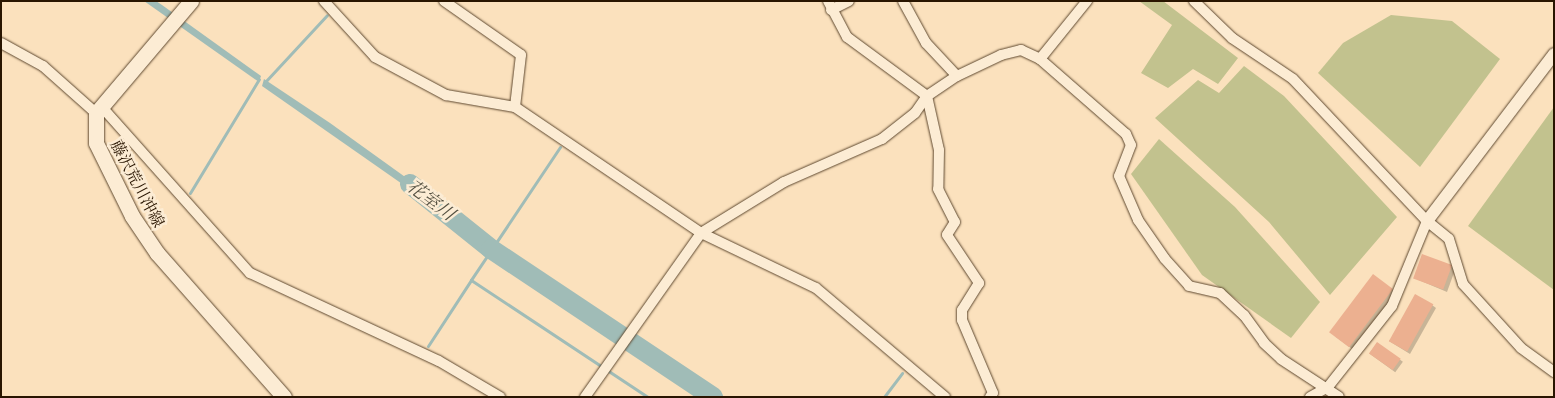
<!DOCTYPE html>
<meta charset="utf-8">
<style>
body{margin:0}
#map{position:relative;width:1555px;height:398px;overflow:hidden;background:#fbe1bd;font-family:"Libre Bodoni","Noto Serif JP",serif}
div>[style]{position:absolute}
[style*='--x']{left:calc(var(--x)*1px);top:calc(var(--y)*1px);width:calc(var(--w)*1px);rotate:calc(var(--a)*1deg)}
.green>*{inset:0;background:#c2c28e}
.water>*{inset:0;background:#a0bcb7}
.shadow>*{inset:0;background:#0003;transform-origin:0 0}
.stream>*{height:3px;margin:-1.5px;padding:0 1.5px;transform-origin:1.5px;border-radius:1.5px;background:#a0bcb7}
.river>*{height:20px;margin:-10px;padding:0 10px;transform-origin:10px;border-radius:10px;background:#a0bcb7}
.building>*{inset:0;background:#ecb090;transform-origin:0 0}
.roads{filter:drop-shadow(0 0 1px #5e482f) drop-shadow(0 0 1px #5e482f)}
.minor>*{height:10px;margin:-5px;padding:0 5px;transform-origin:5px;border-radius:5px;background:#fcecd4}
.tertiary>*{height:12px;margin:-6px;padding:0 6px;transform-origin:6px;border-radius:6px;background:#fcecd4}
.secondary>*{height:15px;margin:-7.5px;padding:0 7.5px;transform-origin:7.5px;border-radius:7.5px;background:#fcecd4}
span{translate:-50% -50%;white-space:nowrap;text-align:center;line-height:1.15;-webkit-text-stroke:5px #fcecd4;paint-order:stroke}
.street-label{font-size:16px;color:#291500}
.water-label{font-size:18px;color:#534f40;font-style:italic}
.frame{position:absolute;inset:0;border:2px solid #291500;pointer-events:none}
</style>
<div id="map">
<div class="green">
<div style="clip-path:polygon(1139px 1px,1163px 1px,1238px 58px,1218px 84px,1193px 69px,1168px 88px,1141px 73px,1172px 25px)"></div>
<div style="clip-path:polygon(1391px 15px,1452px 21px,1500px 59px,1420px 167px,1318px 73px,1343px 43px)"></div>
<div style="clip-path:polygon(1244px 66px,1284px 96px,1397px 217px,1330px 295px,1269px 222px,1155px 118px,1198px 80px,1219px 93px)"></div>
<div style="clip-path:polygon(1554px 107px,1554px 290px,1468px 226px)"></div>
<div style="clip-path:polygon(1159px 139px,1235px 207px,1320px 302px,1291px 338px,1202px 275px,1131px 174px)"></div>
</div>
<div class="water">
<div style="clip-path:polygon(144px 1px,156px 1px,162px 5px,261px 76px,259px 82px)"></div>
<div style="clip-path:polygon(264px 79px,330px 123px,433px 197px,428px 202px,262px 86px)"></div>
</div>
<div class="shadow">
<div style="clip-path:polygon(1451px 266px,1455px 270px,1447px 292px,1414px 278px)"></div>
<div style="clip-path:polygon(1392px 289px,1397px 294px,1355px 351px,1336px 337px)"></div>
<div style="clip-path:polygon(1432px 305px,1436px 308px,1410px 354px,1389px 341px)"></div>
<div style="left:1377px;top:343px;width:32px;height:13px;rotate:36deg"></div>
</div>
<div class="stream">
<div style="--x:265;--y:82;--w:91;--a:-47.2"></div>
<div style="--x:560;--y:147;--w:160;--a:123.8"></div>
<div style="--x:471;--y:280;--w:212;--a:33.5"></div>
<div style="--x:190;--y:193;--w:133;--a:-58.8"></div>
<div style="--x:428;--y:346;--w:79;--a:-56.9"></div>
<div style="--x:884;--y:397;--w:30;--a:-53"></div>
</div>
<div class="river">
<div style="--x:410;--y:184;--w:104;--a:38.7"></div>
<div style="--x:491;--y:249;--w:267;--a:33.7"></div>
</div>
<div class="building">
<div style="left:1422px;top:254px;width:32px;height:26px;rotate:20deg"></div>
<div style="left:1373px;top:274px;width:25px;height:73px;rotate:37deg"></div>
<div style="left:1415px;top:294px;width:21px;height:54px;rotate:29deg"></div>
<div style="left:1377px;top:342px;width:29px;height:14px;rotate:35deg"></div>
</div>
<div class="roads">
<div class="minor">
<div style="--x:324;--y:1;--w:76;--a:47.7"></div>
<div style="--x:375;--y:57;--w:81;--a:28.2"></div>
<div style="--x:446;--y:95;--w:70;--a:9.9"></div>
<div style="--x:515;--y:107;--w:225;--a:34.1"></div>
<div style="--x:701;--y:233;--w:127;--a:25.6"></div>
<div style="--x:816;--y:288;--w:169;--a:40.2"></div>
<div style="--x:444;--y:1;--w:94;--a:35"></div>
<div style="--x:521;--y:55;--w:52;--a:96.6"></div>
<div style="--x:828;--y:1;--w:41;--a:62.2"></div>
<div style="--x:847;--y:37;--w:99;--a:36.4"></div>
<div style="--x:927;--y:96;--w:55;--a:77.5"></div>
<div style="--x:939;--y:150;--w:39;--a:91"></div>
<div style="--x:938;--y:189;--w:37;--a:63"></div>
<div style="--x:955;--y:222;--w:15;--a:122"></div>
<div style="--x:947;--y:235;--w:58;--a:56.3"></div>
<div style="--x:979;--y:283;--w:32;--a:122"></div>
<div style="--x:962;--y:310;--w:10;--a:90"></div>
<div style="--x:962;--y:320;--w:79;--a:67"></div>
<div style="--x:993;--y:393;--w:5;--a:127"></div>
<div style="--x:903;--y:1;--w:48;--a:61.3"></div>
<div style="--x:926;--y:43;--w:45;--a:46.8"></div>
<div style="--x:1194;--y:1;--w:53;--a:44.2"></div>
<div style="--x:1232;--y:38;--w:73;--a:33.9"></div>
<div style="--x:1293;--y:79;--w:195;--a:46.7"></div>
<div style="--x:1427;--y:221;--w:28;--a:39"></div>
<div style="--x:1449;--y:239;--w:47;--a:72.7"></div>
<div style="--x:1463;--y:284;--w:86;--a:47.8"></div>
<div style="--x:1521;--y:348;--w:41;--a:36"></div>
<div style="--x:831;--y:10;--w:20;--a:-27"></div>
<div style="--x:1;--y:43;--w:48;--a:28.7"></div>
<div style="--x:43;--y:66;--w:71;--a:41.6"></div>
<div style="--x:1040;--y:59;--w:75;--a:-51"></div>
<div style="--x:101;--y:106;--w:224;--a:48.3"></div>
<div style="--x:250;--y:273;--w:208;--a:25"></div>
<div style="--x:439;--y:361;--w:71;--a:30.5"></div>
<div style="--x:585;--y:397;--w:201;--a:-54.7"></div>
<div style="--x:701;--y:233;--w:97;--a:-31.6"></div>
<div style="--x:784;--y:182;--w:107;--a:-23.7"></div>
<div style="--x:882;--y:139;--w:42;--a:-38.2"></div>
<div style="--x:915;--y:113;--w:21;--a:-55"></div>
<div style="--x:927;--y:96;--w:36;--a:-34"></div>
<div style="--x:957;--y:76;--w:49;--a:-25.5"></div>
<div style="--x:1001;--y:55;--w:21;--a:-14"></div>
<div style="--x:1021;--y:50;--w:21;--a:25"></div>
<div style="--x:1040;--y:59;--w:114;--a:41.1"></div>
<div style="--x:1126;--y:134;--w:12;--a:66"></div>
<div style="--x:1131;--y:145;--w:33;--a:111"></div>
<div style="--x:1119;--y:176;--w:48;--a:66.6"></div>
<div style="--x:1138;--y:220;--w:47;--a:55.3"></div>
<div style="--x:1165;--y:259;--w:36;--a:48"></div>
<div style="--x:1189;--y:286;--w:32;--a:13"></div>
<div style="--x:1220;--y:293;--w:33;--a:43"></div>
<div style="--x:1244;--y:315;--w:34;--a:54"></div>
<div style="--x:1264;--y:343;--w:23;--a:43"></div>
<div style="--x:1281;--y:359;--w:69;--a:33.2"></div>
<div style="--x:1310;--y:397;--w:21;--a:-29"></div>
<div style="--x:1328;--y:387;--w:103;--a:-51.7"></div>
<div style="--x:1392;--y:306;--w:92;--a:-67.6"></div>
</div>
<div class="tertiary">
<div style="--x:1427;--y:221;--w:210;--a:-52.7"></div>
</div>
<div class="secondary">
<div style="--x:191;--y:1;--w:147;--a:130.3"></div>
<div style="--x:96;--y:113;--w:30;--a:90"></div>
<div style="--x:96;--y:143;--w:81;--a:63.7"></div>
<div style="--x:132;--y:216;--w:45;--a:56"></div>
<div style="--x:157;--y:253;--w:192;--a:48.6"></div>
</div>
</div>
<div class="street-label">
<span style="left:137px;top:184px;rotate:62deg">藤沢荒川沖線</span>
</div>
<div class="water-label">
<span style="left:430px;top:201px;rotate:37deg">花室川</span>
</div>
<div class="frame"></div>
</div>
